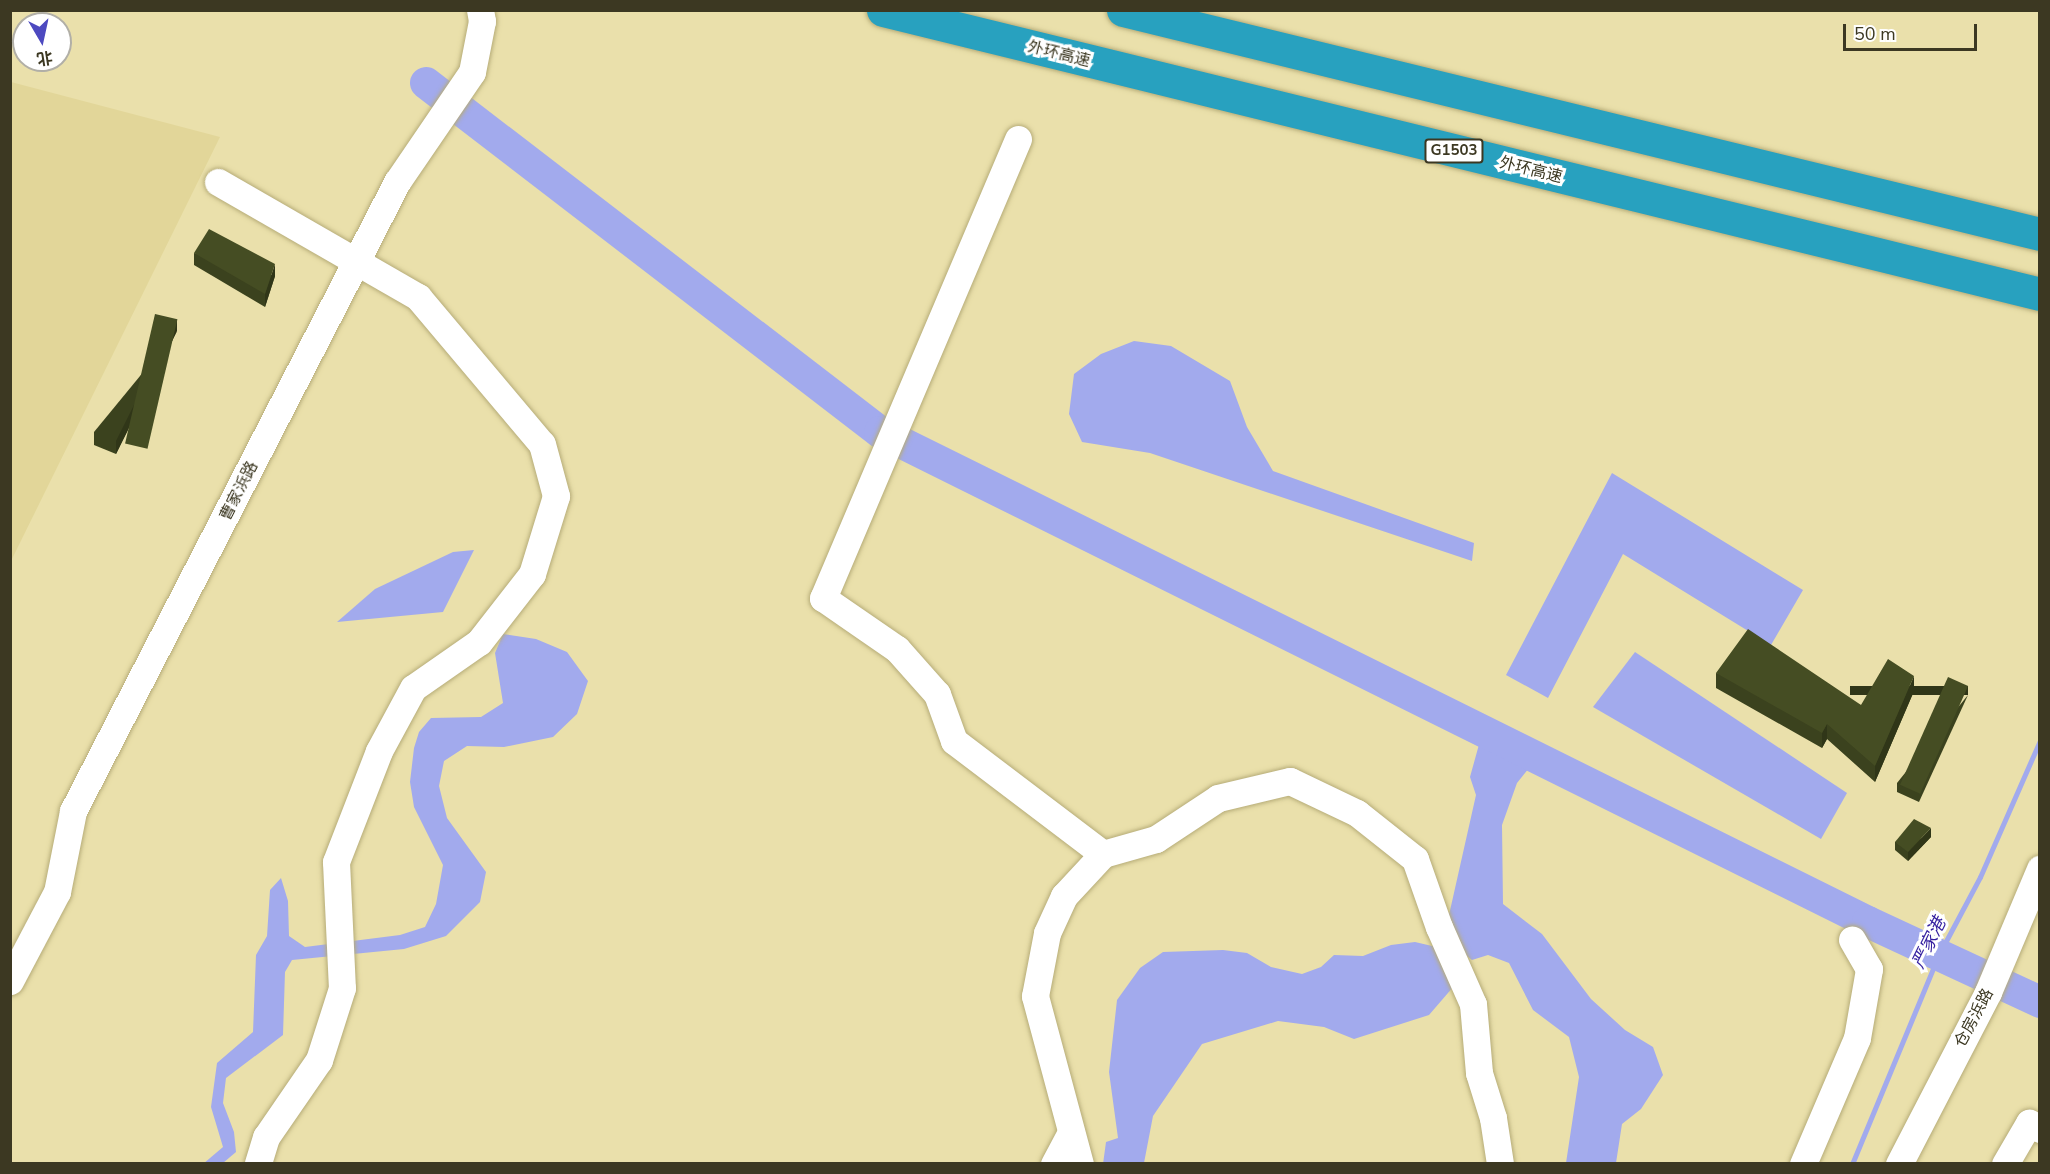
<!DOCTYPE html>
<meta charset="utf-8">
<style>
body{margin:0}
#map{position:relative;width:2050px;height:1174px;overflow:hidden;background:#eae0ab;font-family:"Nunito Sans","Noto Sans SC",sans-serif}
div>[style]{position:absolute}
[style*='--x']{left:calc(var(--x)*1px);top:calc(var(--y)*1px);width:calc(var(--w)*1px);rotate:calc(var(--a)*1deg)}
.built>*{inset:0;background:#e2d699}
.water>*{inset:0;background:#a2aaed}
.stream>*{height:5px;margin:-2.5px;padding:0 2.5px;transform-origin:2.5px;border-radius:2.5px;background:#a2aaed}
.river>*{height:32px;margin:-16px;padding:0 16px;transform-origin:16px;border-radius:16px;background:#a2aaed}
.roads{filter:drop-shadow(0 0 2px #b6ac78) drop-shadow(0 0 2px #b6ac78)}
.minor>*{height:27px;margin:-13.5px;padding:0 13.5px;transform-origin:13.5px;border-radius:13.5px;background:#fff}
.highway>*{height:33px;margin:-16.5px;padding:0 16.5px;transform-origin:16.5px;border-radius:16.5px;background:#28a1bf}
.wall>*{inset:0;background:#3b421e}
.shaded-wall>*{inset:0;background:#303618;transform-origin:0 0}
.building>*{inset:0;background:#454d23;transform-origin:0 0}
span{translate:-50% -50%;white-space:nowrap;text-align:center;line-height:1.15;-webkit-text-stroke:6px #fff;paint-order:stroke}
.shield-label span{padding:2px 4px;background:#fff;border:2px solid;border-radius:4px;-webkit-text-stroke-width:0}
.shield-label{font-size:15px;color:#3c3822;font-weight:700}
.street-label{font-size:16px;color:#3c3822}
.water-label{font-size:18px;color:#331e9f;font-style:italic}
.frame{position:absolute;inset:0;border:12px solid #3c3822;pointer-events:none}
.north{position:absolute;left:12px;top:12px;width:60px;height:60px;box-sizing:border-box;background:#fff;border:2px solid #b1afa7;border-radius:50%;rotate:171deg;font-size:16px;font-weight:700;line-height:24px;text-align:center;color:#3c3822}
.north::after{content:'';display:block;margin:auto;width:21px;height:27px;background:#4d49c0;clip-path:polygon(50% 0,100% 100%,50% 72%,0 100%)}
.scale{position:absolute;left:1843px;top:24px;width:134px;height:27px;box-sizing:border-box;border:3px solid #3c3822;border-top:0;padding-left:8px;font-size:18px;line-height:21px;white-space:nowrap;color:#3c3822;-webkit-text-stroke:4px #fff;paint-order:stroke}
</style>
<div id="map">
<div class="built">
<div style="clip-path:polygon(11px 82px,220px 137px,11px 561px,10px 82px)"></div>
</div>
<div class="water">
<div style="clip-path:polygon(1134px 341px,1171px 346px,1230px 381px,1247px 427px,1273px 471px,1474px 543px,1472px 561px,1150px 453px,1082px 442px,1069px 414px,1074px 374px,1101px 354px)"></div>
<div style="clip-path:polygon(1612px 473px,1803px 590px,1771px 645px,1623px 554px,1548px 698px,1506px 675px)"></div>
<div style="clip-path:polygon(474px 550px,443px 612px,337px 622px,375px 589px,453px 552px)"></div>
<div style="clip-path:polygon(503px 634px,536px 639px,567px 652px,588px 681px,577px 714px,553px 737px,504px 747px,467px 746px,444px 761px,439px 786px,447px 818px,486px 872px,480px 902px,446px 936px,404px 949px,292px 960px,285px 972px,283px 1035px,226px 1078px,223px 1103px,234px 1132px,236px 1152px,223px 1163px,203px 1164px,223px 1147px,211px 1107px,217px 1063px,253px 1032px,256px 955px,267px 936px,270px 890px,281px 878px,288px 901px,289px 936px,305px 947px,400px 935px,425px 927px,436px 904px,443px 865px,414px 807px,410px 782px,414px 748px,419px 732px,431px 718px,481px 717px,503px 703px,495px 653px)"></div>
<div style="clip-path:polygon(1635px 652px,1847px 793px,1821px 839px,1593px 707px)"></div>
<div style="clip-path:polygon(1483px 730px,1538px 757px,1517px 783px,1502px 825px,1503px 904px,1542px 934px,1591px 999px,1625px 1030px,1653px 1047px,1663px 1075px,1641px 1109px,1622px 1124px,1616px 1163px,1566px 1163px,1579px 1077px,1569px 1037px,1533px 1010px,1509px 963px,1488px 955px,1472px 960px,1457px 948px,1449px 915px,1476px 795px,1470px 777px)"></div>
<div style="clip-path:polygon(1415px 942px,1445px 949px,1454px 986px,1429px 1015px,1354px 1039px,1324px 1027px,1278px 1021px,1202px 1044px,1153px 1116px,1144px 1163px,1103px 1164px,1106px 1142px,1118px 1138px,1109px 1072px,1117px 1000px,1140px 968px,1163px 952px,1223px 950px,1247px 953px,1271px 967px,1302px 974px,1321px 967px,1334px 955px,1363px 956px,1391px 945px)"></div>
</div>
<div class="stream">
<div style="--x:1852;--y:1164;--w:225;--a:-67.5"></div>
<div style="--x:1938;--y:956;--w:89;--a:-62"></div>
<div style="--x:1980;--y:877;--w:150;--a:-66.3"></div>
</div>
<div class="river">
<div style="--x:426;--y:83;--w:573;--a:37.55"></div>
<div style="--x:880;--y:432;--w:1103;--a:26.38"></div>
<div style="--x:1868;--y:922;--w:190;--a:24.9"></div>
</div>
<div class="roads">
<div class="minor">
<div style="--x:1018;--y:139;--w:499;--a:113"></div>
<div style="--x:823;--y:598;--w:90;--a:34.6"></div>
<div style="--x:897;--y:649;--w:60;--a:48.4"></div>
<div style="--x:937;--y:694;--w:50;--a:70.1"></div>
<div style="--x:954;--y:741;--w:187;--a:37.2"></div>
<div style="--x:1103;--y:854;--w:55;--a:-15.8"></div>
<div style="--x:1156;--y:839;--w:74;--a:-33.5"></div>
<div style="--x:1218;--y:798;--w:74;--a:-13.3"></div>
<div style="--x:1290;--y:781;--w:74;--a:25.5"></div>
<div style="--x:1357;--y:813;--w:74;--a:38.4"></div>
<div style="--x:1415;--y:859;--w:72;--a:70.6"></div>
<div style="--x:1439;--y:927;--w:84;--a:66.2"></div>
<div style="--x:1473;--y:1004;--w:69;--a:85"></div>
<div style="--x:1479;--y:1073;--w:47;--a:72.7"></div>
<div style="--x:1493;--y:1118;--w:47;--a:81.3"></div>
<div style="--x:218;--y:182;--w:231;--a:29.9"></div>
<div style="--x:418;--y:297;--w:192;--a:49.9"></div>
<div style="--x:542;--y:444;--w:54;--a:74.9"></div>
<div style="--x:556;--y:496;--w:82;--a:107.1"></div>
<div style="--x:532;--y:574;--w:86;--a:127.9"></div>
<div style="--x:479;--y:642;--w:80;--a:145.1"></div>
<div style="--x:413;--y:688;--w:72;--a:118.4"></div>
<div style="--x:379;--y:751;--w:119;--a:111.2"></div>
<div style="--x:336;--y:862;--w:126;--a:87.3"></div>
<div style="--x:342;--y:988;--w:76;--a:107.7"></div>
<div style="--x:319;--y:1060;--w:93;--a:124.5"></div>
<div style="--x:266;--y:1137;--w:28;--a:107"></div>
<div style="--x:10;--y:981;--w:101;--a:-62.2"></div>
<div style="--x:57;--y:892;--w:83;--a:-78.8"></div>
<div style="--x:73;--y:811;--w:708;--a:-62.75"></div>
<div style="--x:397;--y:182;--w:133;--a:-55.7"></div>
<div style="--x:472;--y:72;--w:52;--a:-78.9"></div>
<div style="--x:482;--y:21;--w:11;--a:-100"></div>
<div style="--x:1054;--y:1164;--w:36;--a:-62"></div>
<div style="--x:1080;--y:1164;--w:174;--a:-105"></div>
<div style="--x:1035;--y:996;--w:64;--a:-79.2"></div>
<div style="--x:1047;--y:933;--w:41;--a:-65.3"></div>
<div style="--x:1064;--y:896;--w:57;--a:-47.1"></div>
<div style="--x:1803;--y:1164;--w:137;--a:-66.8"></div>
<div style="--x:1857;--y:1038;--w:70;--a:-80.1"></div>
<div style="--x:1869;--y:969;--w:34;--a:-120"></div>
<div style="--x:1899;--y:1164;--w:194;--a:-62.6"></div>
<div style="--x:1988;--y:992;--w:134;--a:-67.1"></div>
<div style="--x:2005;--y:1164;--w:48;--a:-59.7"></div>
<div style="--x:2029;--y:1123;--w:13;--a:29"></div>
</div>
<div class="highway">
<div style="--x:883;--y:10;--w:1191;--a:13.79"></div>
<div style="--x:1123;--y:10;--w:944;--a:13.73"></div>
</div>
</div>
<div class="wall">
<div style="clip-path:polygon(194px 253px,275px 276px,265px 307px,194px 265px)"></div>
<div style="clip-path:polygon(177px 331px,116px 454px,94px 445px,94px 432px)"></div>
<div style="clip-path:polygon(1716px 673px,1861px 705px,1914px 691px,1875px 782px,1827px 739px,1822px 748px,1716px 688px)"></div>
<div style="clip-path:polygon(1968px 695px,1919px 802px,1897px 792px,1897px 783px)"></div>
<div style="clip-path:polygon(1931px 837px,1908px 861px,1895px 850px,1895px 842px)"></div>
</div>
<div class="shaded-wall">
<div style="clip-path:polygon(275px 264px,275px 276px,265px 307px,265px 294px)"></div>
<div style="clip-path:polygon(177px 319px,177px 331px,116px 454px,116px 441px)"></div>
<div style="clip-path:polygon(1914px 676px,1914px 691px,1875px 782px,1875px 766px)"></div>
<div style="left:1968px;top:686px;width:9px;height:118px;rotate:90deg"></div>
<div style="clip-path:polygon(1827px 724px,1827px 739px,1822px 748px,1822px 733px)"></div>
<div style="clip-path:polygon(1931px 828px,1931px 837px,1908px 861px,1908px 852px)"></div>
</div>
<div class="building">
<div style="clip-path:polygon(209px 229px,275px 264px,265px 294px,194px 253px)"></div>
<div style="left:155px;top:314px;width:23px;height:133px;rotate:13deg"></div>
<div style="clip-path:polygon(1748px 629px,1861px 705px,1888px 659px,1914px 676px,1875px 766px,1827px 724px,1822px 733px,1716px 673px)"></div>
<div style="left:1948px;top:677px;width:22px;height:118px;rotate:24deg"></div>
<div style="clip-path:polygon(1914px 819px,1931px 828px,1908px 852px,1895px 842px)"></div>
</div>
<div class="shield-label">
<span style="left:1454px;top:151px">G1503</span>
</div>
<div class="street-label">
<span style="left:1059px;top:54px;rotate:14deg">外环高速</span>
<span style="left:1531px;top:170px;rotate:14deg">外环高速</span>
<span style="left:239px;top:491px;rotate:-63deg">曹家浜路</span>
<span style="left:1974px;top:1018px;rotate:-62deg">仓房浜路</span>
</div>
<div class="water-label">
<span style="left:1929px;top:943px;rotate:-64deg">严家港</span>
</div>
<div class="frame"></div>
<div class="north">北</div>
<div class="scale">50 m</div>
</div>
